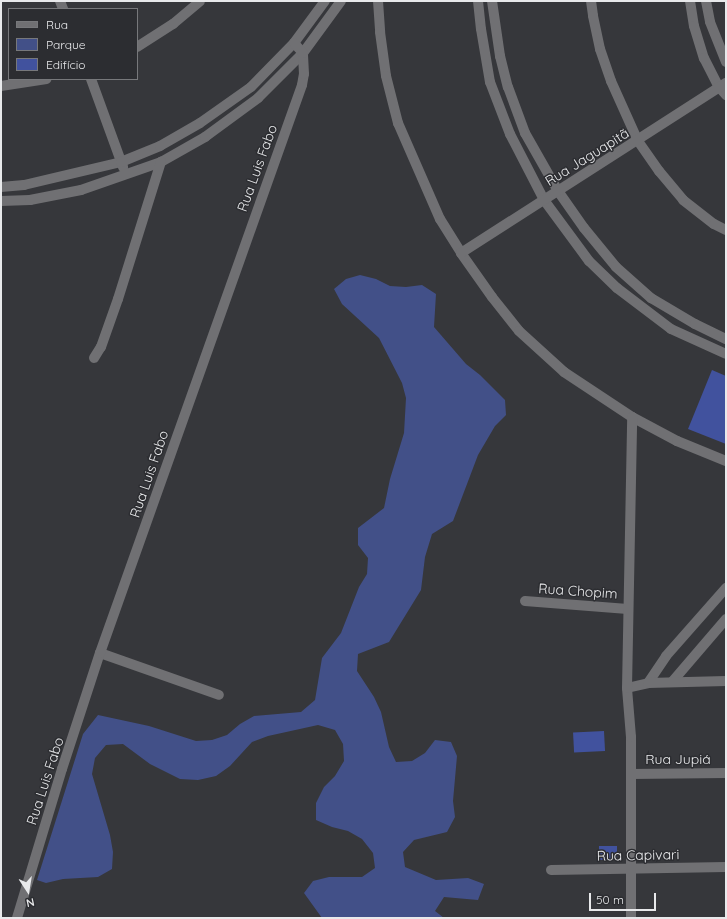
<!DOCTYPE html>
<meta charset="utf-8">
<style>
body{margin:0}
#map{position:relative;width:727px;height:919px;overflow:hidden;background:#36373b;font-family:Quicksand,sans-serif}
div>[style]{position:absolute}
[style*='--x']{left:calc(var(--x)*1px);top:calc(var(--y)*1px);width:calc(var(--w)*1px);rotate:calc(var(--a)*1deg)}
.green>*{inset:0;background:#425088}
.building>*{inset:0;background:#41529e;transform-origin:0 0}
.minor>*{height:10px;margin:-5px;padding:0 5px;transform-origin:5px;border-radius:5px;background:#707073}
span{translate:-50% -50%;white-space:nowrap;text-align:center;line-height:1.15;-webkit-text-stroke:3px #2c2d31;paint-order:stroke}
.street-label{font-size:14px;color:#e8e9eb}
.frame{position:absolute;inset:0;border:2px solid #e8e9eb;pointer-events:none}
.legend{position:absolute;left:8px;top:8px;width:130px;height:72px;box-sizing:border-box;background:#2c2d31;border:1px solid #77787b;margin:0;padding:5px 7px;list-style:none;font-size:12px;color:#e8e9eb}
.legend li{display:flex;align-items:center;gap:8px;height:20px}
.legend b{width:20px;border:1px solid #77787b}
.north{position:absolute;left:8px;top:871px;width:40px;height:40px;-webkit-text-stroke:3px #2c2d31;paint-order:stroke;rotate:168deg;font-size:11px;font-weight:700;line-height:16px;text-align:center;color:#e8e9eb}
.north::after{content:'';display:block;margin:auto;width:14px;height:18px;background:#e8e9eb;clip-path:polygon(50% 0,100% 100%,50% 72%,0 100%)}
.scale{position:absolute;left:589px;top:893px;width:67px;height:18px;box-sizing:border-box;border:2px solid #e8e9eb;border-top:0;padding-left:5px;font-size:12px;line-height:14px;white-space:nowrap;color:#e8e9eb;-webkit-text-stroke:3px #2c2d31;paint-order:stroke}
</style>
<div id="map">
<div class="green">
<div style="clip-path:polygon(360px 275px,376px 279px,390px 286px,406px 287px,422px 285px,436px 294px,434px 327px,466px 364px,480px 375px,505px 400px,506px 415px,495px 426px,478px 455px,453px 521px,432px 534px,425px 557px,421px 590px,389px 642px,358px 654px,357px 671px,374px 697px,381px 712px,389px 747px,396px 762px,412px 761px,425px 753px,435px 740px,451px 742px,457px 756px,453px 801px,455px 817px,447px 832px,414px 840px,403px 852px,405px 867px,436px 880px,468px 878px,484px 884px,478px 900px,444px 897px,435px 911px,444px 918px,322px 918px,304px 893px,313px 881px,329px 877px,362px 877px,375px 868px,373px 853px,362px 839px,348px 831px,332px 827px,316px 820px,316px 803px,324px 787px,335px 776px,344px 761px,343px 744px,335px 730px,318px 725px,268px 736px,252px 742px,230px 766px,216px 776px,198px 780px,180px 779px,150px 764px,123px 744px,106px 745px,95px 758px,92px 774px,110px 835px,113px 852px,112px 869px,98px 877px,63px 879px,46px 883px,37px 880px,83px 734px,98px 715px,149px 726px,196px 741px,212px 740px,227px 735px,240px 724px,254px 716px,301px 712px,315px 700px,322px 658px,341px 633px,359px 587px,367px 574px,368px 558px,358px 545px,358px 528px,384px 508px,390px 479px,404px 433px,406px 398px,402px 383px,379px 338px,342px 304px,334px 289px,346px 279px)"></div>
</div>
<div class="building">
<div style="clip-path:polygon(712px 370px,726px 376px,726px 444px,688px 429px)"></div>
<div style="left:604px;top:731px;width:20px;height:31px;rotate:87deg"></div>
<div style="left:599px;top:846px;width:18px;height:14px"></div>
</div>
<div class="minor">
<div style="--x:60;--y:1;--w:9;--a:69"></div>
<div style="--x:378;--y:1;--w:31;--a:86"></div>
<div style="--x:380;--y:32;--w:44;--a:82.2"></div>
<div style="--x:386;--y:76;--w:49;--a:75.7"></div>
<div style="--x:398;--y:123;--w:105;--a:66.4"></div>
<div style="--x:440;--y:219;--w:40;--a:58"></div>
<div style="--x:461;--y:253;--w:54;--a:54.8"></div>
<div style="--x:492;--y:297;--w:43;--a:51.5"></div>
<div style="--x:519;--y:331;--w:61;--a:42.3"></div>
<div style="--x:564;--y:372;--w:82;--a:33.5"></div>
<div style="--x:632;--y:417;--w:51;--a:28.1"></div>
<div style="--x:677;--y:441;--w:53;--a:22.2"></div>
<div style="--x:478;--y:1;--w:28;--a:84"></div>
<div style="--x:481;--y:29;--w:54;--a:80.4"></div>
<div style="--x:490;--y:82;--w:56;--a:69"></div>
<div style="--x:510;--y:134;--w:74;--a:62.7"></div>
<div style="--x:544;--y:200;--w:76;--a:53.6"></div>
<div style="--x:589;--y:261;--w:39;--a:44"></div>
<div style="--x:617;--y:288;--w:68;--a:37.2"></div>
<div style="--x:671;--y:329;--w:60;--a:24.4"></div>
<div style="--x:492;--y:1;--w:56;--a:81.7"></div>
<div style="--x:500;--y:56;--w:32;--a:76"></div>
<div style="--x:508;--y:87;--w:49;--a:69.7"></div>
<div style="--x:525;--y:133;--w:67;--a:60.4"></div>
<div style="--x:558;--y:191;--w:45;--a:54.9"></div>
<div style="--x:584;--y:228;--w:50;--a:50.6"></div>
<div style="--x:616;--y:267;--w:47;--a:41.5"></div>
<div style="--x:651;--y:298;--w:51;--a:30.6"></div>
<div style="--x:695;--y:324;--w:34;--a:26"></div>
<div style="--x:591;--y:1;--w:15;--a:82"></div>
<div style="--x:593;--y:16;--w:34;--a:78"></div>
<div style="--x:600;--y:49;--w:34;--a:71"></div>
<div style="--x:611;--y:81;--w:66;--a:65.8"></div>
<div style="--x:638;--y:141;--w:37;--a:55"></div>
<div style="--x:659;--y:171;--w:38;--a:50"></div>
<div style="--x:683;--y:200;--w:39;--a:38"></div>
<div style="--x:714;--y:224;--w:13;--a:27"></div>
<div style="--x:690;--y:1;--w:25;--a:81"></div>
<div style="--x:694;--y:26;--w:34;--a:73"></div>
<div style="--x:704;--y:58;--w:33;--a:63"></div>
<div style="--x:719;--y:87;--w:11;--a:49"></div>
<div style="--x:706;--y:1;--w:21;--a:79"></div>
<div style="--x:710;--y:22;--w:43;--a:68.2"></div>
<div style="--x:137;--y:47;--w:43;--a:-32.6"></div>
<div style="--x:173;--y:24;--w:35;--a:-40"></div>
<div style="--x:91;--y:79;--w:94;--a:70"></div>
<div style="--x:1;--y:86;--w:46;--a:-8.8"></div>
<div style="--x:1;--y:187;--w:23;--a:-5"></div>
<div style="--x:24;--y:185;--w:100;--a:-13.3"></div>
<div style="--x:121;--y:162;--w:42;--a:-22.3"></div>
<div style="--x:160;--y:146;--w:46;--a:-29.9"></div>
<div style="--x:200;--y:123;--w:62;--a:-35.2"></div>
<div style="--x:251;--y:87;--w:62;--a:-45.7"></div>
<div style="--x:294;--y:43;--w:52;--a:-53.6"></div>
<div style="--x:1;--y:201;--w:29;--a:-2"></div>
<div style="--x:30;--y:200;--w:52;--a:-11.1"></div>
<div style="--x:81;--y:190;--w:85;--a:-19.3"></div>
<div style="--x:161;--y:162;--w:51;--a:-29.6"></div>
<div style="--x:205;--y:137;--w:66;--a:-36.3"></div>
<div style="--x:258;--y:98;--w:64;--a:-45"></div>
<div style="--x:303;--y:53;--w:64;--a:-53.8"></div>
<div style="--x:461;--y:253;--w:315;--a:-32.7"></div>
<div style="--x:94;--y:358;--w:13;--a:-58"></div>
<div style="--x:101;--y:347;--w:51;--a:-70.5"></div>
<div style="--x:118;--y:299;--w:144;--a:-72.6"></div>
<div style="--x:525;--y:601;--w:103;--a:4.4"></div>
<div style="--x:100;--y:653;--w:126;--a:19.4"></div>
<div style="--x:672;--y:682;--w:83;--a:-49.4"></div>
<div style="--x:648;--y:683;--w:32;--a:-56"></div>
<div style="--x:666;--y:656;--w:91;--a:-48.6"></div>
<div style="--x:627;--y:688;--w:22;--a:-13"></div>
<div style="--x:648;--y:683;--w:78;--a:-1.5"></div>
<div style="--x:631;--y:774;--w:95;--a:-0.6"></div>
<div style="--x:551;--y:870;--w:175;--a:-1"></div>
<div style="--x:17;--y:918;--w:156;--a:-73.2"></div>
<div style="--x:62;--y:769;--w:122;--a:-71.9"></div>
<div style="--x:100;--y:653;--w:603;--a:-70.42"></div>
<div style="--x:302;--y:85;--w:11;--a:-80"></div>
<div style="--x:304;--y:74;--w:21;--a:-93"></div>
<div style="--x:303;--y:53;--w:13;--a:-132"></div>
<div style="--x:631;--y:918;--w:181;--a:-90"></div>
<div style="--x:631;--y:737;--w:49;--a:-94.7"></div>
<div style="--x:627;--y:688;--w:271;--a:-88.9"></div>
</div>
<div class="street-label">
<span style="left:587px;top:157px;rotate:-32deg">Rua Jaguapitã</span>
<span style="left:257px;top:168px;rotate:-70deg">Rua Luis Fabo</span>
<span style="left:149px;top:474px;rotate:-71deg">Rua Luis Fabo</span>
<span style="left:578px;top:591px;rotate:4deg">Rua Chopim</span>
<span style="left:678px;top:759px">Rua Jupiá</span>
<span style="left:45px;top:781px;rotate:-72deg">Rua Luis Fabo</span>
<span style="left:638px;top:855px;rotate:-1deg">Rua Capivari</span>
</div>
<div class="frame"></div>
<ul class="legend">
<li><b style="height:5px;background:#707073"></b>Rua</li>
<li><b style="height:11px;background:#425088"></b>Parque</li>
<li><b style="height:11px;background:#41529e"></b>Edifício</li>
</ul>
<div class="north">N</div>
<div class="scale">50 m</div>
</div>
